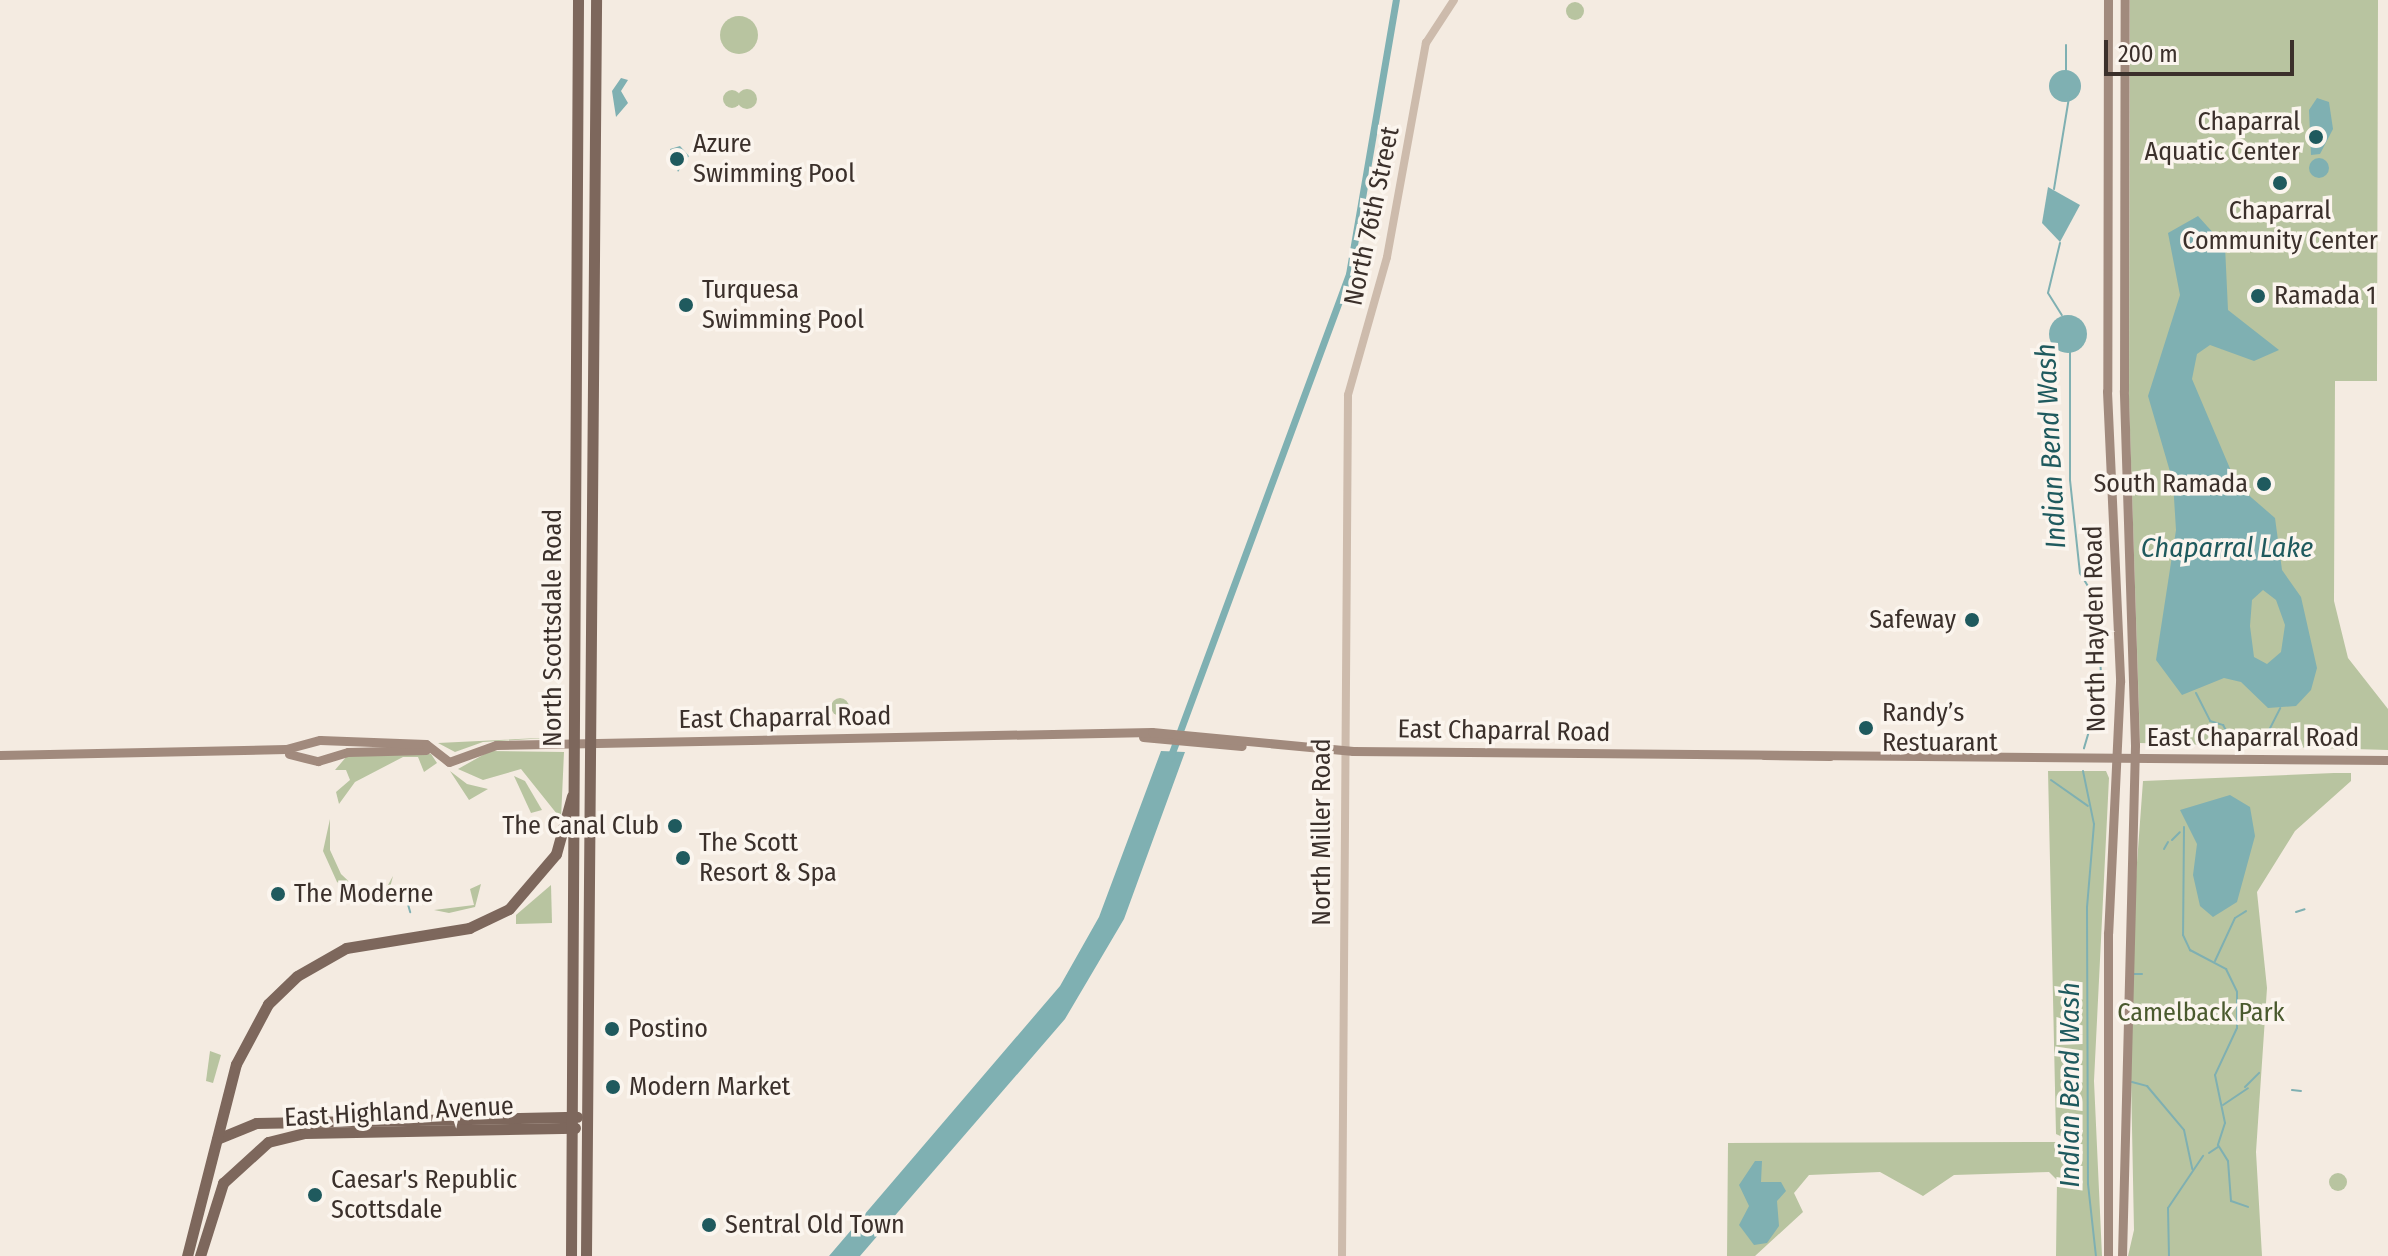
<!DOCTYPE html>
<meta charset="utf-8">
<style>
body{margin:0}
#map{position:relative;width:2388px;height:1256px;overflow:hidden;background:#f4ebe1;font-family:"Fira Sans Condensed",sans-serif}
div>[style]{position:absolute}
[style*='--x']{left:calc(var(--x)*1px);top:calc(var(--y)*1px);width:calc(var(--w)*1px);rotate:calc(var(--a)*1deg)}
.green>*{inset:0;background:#b8c4a0}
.round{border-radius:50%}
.water>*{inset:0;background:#7fb0b2}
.stream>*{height:2px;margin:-1px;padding:0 1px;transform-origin:1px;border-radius:1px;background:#7fb0b2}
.canal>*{height:7px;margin:-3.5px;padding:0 3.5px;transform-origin:3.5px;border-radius:3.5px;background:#7fb0b2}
.tertiary>*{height:8px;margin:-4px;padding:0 4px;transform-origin:4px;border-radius:4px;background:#cdbbac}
.secondary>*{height:9px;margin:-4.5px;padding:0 4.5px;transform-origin:4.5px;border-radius:4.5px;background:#a18a7d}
.primary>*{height:11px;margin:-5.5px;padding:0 5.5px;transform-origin:5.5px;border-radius:5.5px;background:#7d675c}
.dots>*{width:22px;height:22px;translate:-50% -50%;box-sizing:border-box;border:4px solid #fbf5ee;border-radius:50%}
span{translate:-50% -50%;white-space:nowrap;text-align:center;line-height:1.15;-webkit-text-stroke:7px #fbf5ee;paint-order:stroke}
.poi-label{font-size:26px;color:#3b302b}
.right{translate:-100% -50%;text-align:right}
.left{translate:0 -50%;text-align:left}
.street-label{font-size:26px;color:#3b302b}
.park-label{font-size:26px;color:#4a5a2e}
.water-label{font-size:28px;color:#1f5a5e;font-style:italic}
.scale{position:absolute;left:2104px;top:40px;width:190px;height:36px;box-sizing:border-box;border:4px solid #3b302b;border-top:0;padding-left:10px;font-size:24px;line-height:28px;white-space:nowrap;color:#3b302b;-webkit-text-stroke:6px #fbf5ee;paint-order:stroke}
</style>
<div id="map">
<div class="green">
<div style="clip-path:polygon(2130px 0,2378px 0,2377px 381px,2335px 381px,2334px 601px,2348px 658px,2388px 709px,2388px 750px,2140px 743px,2129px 399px)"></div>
<div class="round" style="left:1566px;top:2px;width:18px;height:18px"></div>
<div class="round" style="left:720px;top:16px;width:38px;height:38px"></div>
<div class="round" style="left:737px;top:89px;width:20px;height:20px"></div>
<div class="round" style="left:723px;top:90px;width:18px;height:18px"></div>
<div class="round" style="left:831px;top:698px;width:18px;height:18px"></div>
<div style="clip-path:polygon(560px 737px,483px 742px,455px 752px,438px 743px)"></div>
<div style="clip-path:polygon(490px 751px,564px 752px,561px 819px,521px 769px,483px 780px,458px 769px)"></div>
<div style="clip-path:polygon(431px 754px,437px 763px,424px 772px,418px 757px,403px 757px,355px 782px,339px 804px,336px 792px,350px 780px,346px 770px,335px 770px,347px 756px)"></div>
<div style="clip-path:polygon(450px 771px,467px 784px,488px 789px,469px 800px)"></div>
<div style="clip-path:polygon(2048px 771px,2106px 771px,2109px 778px,2094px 1081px,2102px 1256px,2056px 1256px,2057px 1180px,2049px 1172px,1954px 1175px,1923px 1196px,1880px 1172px,1809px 1175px,1794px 1193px,1803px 1212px,1755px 1256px,1727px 1256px,1728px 1143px,2073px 1142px,2056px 1134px)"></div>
<div style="clip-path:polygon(2334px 773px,2351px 773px,2351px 781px,2295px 831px,2257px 892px,2267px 988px,2256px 1152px,2262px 1256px,2128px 1256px,2134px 1230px,2129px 975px,2135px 974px,2129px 972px,2143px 781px)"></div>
<div style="clip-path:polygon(514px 776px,525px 781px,542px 810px,531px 813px)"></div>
<div style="clip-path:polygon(330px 819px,330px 850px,341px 874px,358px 890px,383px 894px,393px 876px,388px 895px,367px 903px,337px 882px,323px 851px)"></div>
<div style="clip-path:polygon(481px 884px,475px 907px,449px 913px,434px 910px,474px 905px,470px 889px)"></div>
<div style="clip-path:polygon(551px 885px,552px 923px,516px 924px,516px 915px)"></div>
<div style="clip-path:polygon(210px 1051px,221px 1055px,213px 1083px,206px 1081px)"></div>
<div class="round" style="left:2329px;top:1173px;width:18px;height:18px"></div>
</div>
<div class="water">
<div class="round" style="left:2049px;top:70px;width:32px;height:32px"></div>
<div style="clip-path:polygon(621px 78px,628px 80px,621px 91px,628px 103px,616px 117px,612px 91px)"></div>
<div style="clip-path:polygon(2317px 98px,2329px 102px,2333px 129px,2320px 154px,2311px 155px,2309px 110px)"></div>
<div style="clip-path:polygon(680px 146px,689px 156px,678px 172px,670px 149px)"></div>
<div class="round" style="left:2309px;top:158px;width:20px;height:20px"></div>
<div style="clip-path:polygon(2048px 187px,2080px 205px,2060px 242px,2042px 223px)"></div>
<div style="clip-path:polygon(evenodd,2198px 216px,2225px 246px,2228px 310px,2279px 350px,2254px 361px,2210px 345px,2197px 354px,2192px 379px,2237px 485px,2275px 518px,2282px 570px,2301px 597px,2317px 668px,2311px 690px,2296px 706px,2268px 708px,2241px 682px,2224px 678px,2182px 695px,2156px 660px,2176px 530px,2173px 482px,2148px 396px,2180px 295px,2168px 233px,2198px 216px,2263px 590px,2276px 600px,2285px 625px,2281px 652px,2267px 664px,2254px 657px,2250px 626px,2252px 600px,2263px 590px)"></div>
<div class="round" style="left:676px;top:296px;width:18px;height:18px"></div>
<div class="round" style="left:2049px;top:315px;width:38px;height:38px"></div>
<div style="clip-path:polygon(1161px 751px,1185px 752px,1124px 919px,1065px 1019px,860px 1256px,829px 1256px,1060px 986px,1099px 917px)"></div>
<div style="clip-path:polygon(2230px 795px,2250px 807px,2255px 836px,2237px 902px,2213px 917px,2200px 906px,2193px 875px,2197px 844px,2180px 810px)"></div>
<div style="clip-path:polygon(1755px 1161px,1762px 1161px,1761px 1182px,1781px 1182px,1786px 1191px,1777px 1201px,1779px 1226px,1767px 1243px,1754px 1245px,1739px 1225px,1749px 1206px,1739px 1185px)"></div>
</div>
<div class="stream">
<div style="--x:2066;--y:45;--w:26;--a:90"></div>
<div style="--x:2054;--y:189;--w:93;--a:-80.7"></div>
<div style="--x:2060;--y:243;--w:51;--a:103.5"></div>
<div style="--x:2048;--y:293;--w:26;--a:58"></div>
<div style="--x:2070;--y:352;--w:128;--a:90"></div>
<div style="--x:2070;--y:480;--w:94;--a:83.9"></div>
<div style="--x:2080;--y:573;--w:31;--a:59"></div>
<div style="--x:2096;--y:600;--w:87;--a:86.1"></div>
<div style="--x:2102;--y:687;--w:64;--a:106.4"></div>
<div style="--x:2196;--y:693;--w:31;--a:63"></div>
<div style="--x:2210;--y:721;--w:14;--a:17"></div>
<div style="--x:2223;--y:725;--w:21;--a:61"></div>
<div style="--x:2263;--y:742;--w:38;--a:-63"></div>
<div style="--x:2083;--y:771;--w:54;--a:78.3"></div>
<div style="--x:2094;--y:824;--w:83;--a:94.8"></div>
<div style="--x:2087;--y:907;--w:277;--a:89.8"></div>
<div style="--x:2088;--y:1184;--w:72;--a:83.7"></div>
<div style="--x:2051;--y:780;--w:45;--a:35.1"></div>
<div style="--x:2184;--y:827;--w:108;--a:90.5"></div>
<div style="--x:2183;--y:935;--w:17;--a:65"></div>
<div style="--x:2190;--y:950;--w:41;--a:27.8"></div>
<div style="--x:2226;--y:969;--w:25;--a:64"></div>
<div style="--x:2237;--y:992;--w:36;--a:90"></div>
<div style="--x:2237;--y:1028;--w:52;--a:115.1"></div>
<div style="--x:2215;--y:1075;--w:49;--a:78.2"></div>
<div style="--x:2225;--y:1123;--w:23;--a:108"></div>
<div style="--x:2218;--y:1145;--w:19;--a:58"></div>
<div style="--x:2228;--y:1161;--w:40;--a:85.7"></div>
<div style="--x:2231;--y:1201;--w:18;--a:19"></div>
<div style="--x:2172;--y:840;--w:11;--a:-45"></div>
<div style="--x:2164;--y:849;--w:8;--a:-60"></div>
<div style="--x:405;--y:894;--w:19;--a:74"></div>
<div style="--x:2296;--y:912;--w:9;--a:-18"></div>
<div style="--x:2215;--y:961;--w:47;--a:-65.1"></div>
<div style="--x:2235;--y:918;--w:13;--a:-32"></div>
<div style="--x:2134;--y:974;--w:8;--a:0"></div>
<div style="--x:2132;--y:1082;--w:16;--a:15"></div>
<div style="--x:2147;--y:1086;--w:57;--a:49.9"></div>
<div style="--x:2184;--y:1130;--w:40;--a:78"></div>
<div style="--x:2245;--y:1087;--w:20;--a:-45"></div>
<div style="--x:2292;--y:1090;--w:9;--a:6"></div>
<div style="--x:2223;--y:1105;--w:30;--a:-34"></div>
<div style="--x:2209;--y:1153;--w:11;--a:-34"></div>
<div style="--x:2169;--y:1256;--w:48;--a:-91.2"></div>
<div style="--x:2168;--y:1208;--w:63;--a:-56.1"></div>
</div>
<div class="canal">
<div style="--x:1170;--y:758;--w:516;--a:-69.7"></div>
<div style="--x:1349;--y:274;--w:278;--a:-80.3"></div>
</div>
<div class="tertiary">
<div style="--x:1342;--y:1256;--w:861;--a:-89.6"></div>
<div style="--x:1348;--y:395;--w:143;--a:-74.2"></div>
<div style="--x:1387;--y:257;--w:218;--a:-79.7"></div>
<div style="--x:1426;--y:43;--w:51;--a:-56.9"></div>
</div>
<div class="secondary">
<div style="--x:2108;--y:0;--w:391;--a:90.1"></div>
<div style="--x:2107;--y:391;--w:291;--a:87.4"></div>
<div style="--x:2120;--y:682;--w:251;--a:92.7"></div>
<div style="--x:2108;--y:933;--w:323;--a:90"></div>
<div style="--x:1143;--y:737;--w:99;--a:5.2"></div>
<div style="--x:289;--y:754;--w:30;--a:14"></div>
<div style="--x:318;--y:761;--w:31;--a:-17"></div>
<div style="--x:348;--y:752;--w:78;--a:-1.5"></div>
<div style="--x:0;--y:755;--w:286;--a:-1.2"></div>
<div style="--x:286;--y:749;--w:35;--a:-15"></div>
<div style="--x:320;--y:740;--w:106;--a:2.2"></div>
<div style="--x:426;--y:744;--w:29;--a:38"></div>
<div style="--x:449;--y:762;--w:50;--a:-19.9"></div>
<div style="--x:496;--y:745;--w:656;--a:-1.14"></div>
<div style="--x:1152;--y:732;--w:202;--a:5.4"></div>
<div style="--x:1353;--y:751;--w:1035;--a:0.5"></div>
<div style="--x:1764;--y:755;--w:66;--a:0.9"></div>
<div style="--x:2122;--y:1256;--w:511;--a:-88.54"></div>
<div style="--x:2135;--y:745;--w:355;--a:-91.8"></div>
<div style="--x:2124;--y:390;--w:390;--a:-89.9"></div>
</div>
<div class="primary">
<div style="--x:217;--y:1139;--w:42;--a:-22.3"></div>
<div style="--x:256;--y:1123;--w:321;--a:-1.1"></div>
<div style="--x:187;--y:1256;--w:198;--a:-75.7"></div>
<div style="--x:236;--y:1064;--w:68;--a:-61.9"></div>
<div style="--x:268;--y:1004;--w:40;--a:-44"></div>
<div style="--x:297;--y:976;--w:56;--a:-29.7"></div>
<div style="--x:346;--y:948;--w:125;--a:-9.2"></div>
<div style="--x:469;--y:928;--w:44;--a:-25.4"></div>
<div style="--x:509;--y:909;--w:72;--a:-49.5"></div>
<div style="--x:556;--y:854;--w:60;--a:-74.6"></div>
<div style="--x:200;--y:1256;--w:77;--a:-72.5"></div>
<div style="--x:223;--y:1183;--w:61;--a:-42.3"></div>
<div style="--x:268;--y:1142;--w:38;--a:-14"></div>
<div style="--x:305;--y:1133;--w:270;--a:-1.1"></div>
<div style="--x:571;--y:1256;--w:1256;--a:-89.68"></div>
<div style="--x:586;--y:1256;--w:1256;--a:-89.54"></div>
</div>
<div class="dots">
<div style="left:2316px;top:137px;background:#1f5a5e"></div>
<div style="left:677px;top:159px;background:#1f5a5e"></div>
<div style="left:2280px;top:183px;background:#1f5a5e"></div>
<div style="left:2258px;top:296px;background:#1f5a5e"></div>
<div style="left:686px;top:305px;background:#1f5a5e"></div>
<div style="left:2264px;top:484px;background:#1f5a5e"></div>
<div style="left:1972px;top:620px;background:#1f5a5e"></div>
<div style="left:1866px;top:728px;background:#1f5a5e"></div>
<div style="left:675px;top:826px;background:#1f5a5e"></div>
<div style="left:683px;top:858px;background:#1f5a5e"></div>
<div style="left:278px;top:894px;background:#1f5a5e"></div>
<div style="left:612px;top:1029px;background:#1f5a5e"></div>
<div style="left:613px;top:1087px;background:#1f5a5e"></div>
<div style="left:315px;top:1195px;background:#1f5a5e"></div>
<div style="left:709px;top:1225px;background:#1f5a5e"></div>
</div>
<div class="poi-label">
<span class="right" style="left:2300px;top:137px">Chaparral<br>Aquatic Center</span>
<span class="left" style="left:693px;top:159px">Azure<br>Swimming Pool</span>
<span style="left:2280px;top:226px">Chaparral<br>Community Center</span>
<span class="left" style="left:702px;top:305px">Turquesa<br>Swimming Pool</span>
<span class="left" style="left:2274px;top:296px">Ramada 1</span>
<span class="right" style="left:2248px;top:484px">South Ramada</span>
<span class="right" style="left:1956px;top:620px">Safeway</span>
<span class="left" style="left:1882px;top:728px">Randy’s<br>Restuarant</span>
<span class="right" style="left:659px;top:826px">The Canal Club</span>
<span class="left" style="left:699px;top:858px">The Scott<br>Resort &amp; Spa</span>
<span class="left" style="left:294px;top:894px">The Moderne</span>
<span class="left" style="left:628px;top:1029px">Postino</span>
<span class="left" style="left:629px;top:1087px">Modern Market</span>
<span class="left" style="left:331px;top:1195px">Caesar's Republic<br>Scottsdale</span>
<span class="left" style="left:725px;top:1225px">Sentral Old Town</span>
</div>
<div class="street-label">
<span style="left:1372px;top:216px;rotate:-78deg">North 76th Street</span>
<span style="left:553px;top:628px;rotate:-90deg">North Scottsdale Road</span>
<span style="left:2095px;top:629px;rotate:-91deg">North Hayden Road</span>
<span style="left:785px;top:718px;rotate:-1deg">East Chaparral Road</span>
<span style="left:1504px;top:731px;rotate:1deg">East Chaparral Road</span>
<span style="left:2253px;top:738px">East Chaparral Road</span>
<span style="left:1322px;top:832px;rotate:-90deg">North Miller Road</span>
<span style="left:399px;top:1112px;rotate:-3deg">East Highland Avenue</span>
</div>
<div class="park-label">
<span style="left:2201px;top:1013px">Camelback Park</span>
</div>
<div class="water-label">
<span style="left:2051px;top:446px;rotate:-93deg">Indian Bend Wash</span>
<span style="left:2227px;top:548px">Chaparral Lake</span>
<span style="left:2070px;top:1085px;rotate:-90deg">Indian Bend Wash</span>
</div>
<div class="scale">200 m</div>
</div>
